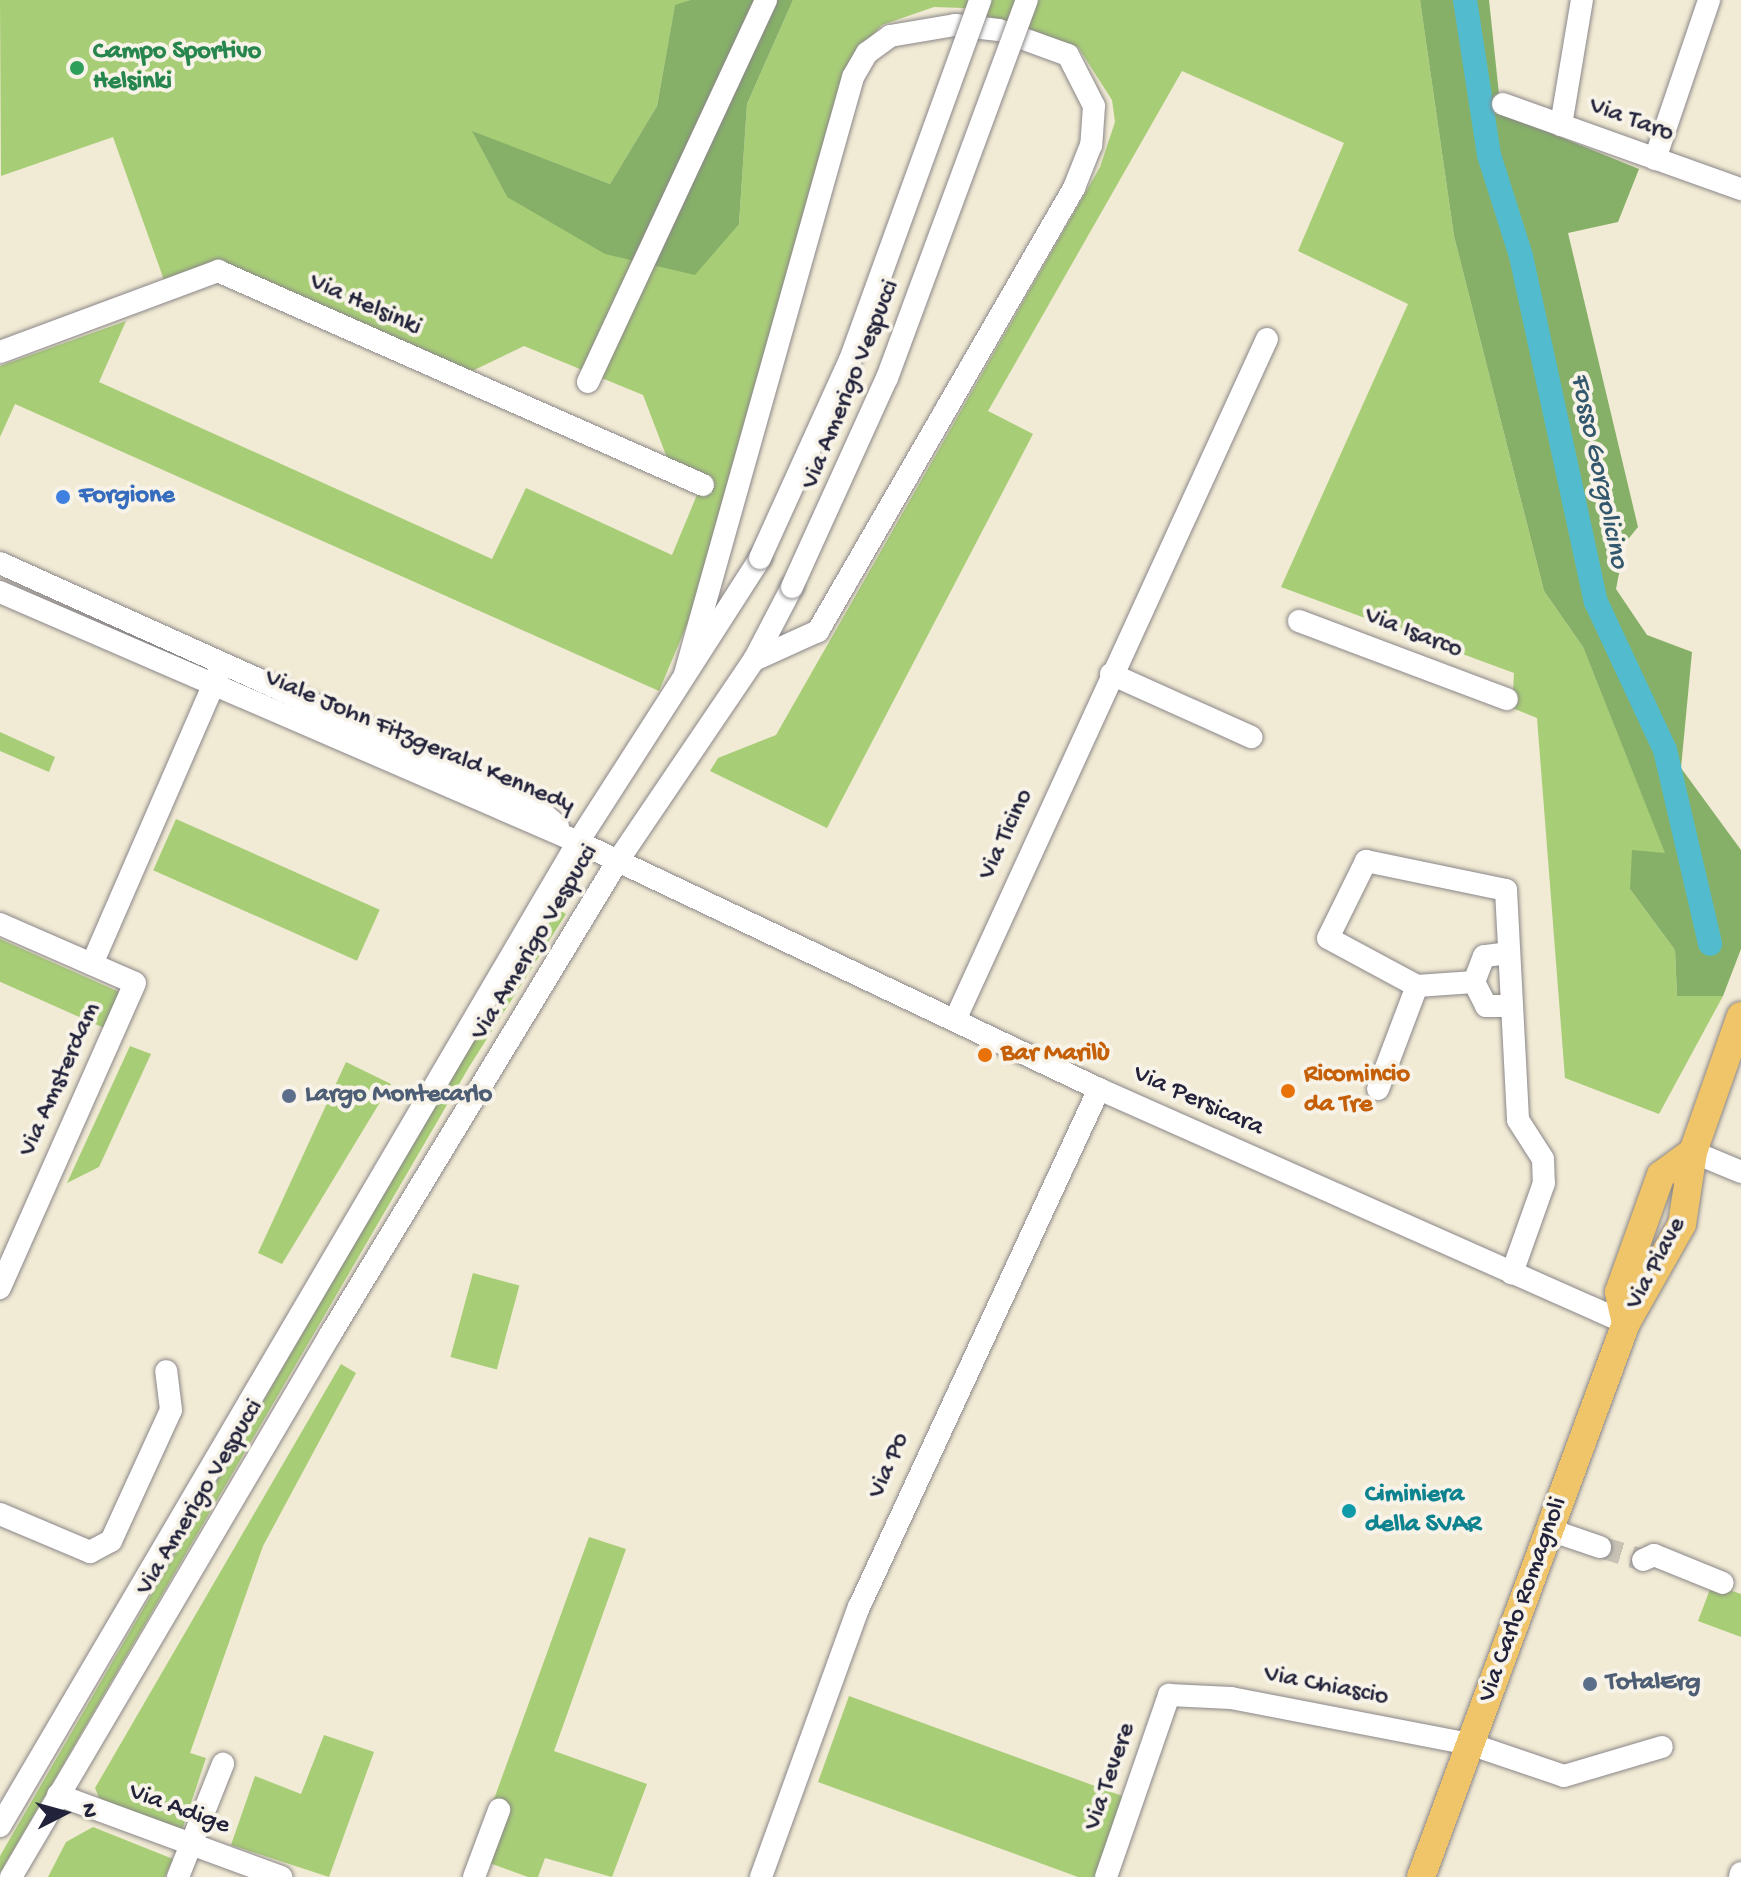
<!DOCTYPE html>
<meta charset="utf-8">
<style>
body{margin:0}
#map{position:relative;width:1741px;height:1877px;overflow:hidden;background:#f1ead4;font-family:"Gochi Hand",sans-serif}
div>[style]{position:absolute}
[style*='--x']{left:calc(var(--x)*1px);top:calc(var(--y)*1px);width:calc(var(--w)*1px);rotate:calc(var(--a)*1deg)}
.green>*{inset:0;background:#a8cd77;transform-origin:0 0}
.forest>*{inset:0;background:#86b068}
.canal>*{height:24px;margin:-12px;padding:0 12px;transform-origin:12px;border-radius:12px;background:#52bcce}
.minor-tunnel>*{height:22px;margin-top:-11px;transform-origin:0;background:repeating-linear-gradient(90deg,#c8c2b5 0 22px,transparent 0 33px)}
.roads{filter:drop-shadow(0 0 2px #8a8688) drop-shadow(0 0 2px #8a8688)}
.minor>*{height:22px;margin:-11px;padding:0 11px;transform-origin:11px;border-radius:11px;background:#fff}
.major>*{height:28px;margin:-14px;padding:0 14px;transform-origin:14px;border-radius:14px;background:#f0c469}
.bridges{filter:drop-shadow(0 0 2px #8a8688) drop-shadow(0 0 2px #8a8688)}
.minor-bridge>*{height:22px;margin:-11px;padding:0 11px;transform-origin:11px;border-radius:11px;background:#fff}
.dots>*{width:22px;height:22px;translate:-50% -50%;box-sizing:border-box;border:4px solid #f7f3e8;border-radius:50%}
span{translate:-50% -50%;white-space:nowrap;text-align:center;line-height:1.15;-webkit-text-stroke:8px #f7f3e8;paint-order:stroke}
.leisure-label{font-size:26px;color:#27864d;font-weight:700}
.left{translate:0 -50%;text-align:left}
.street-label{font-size:26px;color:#22223b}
.shop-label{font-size:26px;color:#366cbe;font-weight:700}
.food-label{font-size:26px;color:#c56008;font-weight:700}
.service-label{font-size:26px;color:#4e5e75;font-weight:700}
.culture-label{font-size:26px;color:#0d838f;font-weight:700}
.water-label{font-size:28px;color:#33586e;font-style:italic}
.north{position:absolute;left:24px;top:1773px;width:80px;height:80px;-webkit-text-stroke:6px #f7f3e8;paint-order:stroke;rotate:84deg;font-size:22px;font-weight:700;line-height:32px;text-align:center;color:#22223b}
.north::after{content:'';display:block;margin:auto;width:28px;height:36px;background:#22223b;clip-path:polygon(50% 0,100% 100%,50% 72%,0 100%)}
</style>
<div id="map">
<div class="green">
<div style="clip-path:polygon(0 0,690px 0,675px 6px,657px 106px,610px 184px,473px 132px,507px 197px,739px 224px,747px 104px,793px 0,1420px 0,1454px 236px,1544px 591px,1583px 647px,1666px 854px,1630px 889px,1675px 950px,1677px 996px,1723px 996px,1659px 1114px,1565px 1078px,1537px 718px,1512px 708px,1514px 673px,1281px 587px,1408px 304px,1298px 251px,1344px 143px,1182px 71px,988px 411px,1033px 434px,827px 828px,710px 771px,718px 758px,776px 735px,1100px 167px,1115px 122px,1112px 100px,1078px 47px,964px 8px,934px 7px,882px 25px,856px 52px,709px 572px,659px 691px,15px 404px,0 437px,0 366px,126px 321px,99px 382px,492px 559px,526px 488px,672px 555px,704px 478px,669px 463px,643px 395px,524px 346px,468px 373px,220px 260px,164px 280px,113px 137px,1px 176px)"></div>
<div style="clip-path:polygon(0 732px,55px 757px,49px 772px,0 751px)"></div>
<div style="left:176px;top:819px;width:223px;height:56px;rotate:24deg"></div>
<div style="clip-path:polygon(558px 909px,566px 914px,469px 1067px,0 1873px,0 1856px,459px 1063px)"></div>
<div style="left:0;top:939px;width:133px;height:39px;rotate:24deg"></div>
<div style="clip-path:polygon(130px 1046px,151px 1054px,99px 1167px,67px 1183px)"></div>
<div style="clip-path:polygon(346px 1062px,391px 1084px,282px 1264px,258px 1253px)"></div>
<div style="left:473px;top:1273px;width:48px;height:87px;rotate:15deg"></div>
<div style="clip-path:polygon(341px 1364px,356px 1373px,263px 1546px,190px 1753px,206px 1758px,182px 1830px,100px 1800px,95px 1788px)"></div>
<div style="clip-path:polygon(589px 1537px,626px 1549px,554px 1751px,647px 1784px,612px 1877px,545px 1858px,538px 1877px,528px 1877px,473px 1857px)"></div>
<div style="clip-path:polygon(1712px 1584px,1741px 1594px,1741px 1637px,1698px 1621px)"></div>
<div style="clip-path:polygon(849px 1696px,1125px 1797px,1096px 1877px,1078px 1877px,818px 1782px)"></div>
<div style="clip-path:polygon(324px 1735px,374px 1752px,329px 1877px,231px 1845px,255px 1776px,301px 1794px)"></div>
<div style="clip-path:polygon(93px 1827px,173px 1859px,165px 1877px,48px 1877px,66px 1842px)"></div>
</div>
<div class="forest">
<div style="clip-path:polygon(690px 0,793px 0,747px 104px,739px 224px,695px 275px,605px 254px,507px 197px,472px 131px,610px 184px,657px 106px,675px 5px)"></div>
<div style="clip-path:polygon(1420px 0,1489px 0,1501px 113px,1639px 169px,1618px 222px,1568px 233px,1638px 527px,1625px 543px,1616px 589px,1647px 635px,1692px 652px,1681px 768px,1741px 850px,1741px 949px,1723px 996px,1677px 996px,1675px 950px,1630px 889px,1632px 850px,1665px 853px,1583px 647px,1544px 591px,1454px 236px)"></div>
</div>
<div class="canal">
<div style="--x:1465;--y:0;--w:157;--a:81.2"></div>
<div style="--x:1489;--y:155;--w:106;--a:72.4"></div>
<div style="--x:1521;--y:256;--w:354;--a:77.8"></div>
<div style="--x:1596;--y:602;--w:163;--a:65"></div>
<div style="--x:1665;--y:750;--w:199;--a:76.9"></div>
</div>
<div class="minor-tunnel">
<div style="--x:1600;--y:1547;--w:45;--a:16.8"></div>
</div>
<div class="roads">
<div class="minor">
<div style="--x:1503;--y:104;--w:253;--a:19.7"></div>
<div style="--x:1561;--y:125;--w:127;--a:-80.5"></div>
<div style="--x:1655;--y:159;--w:168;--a:-71.2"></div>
<div style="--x:0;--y:352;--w:233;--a:-20.4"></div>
<div style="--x:218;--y:271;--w:530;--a:23.81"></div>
<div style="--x:588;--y:382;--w:421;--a:-65"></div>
<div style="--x:0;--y:563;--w:581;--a:24.27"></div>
<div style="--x:530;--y:802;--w:37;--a:41"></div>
<div style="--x:0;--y:592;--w:630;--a:23.39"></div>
<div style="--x:578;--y:842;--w:577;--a:25.37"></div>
<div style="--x:1099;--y:1089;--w:577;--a:23.94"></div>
<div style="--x:1299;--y:621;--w:222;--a:20.6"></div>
<div style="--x:685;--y:674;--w:620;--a:-74.28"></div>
<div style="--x:853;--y:77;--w:28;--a:-60"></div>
<div style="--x:867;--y:53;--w:29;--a:-36"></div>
<div style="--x:890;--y:36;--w:66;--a:-9.6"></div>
<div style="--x:955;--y:25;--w:44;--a:6.5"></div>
<div style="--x:999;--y:30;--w:73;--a:19.9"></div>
<div style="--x:1068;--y:55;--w:57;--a:63"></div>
<div style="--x:1094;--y:106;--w:39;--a:94"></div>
<div style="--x:1091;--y:145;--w:46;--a:111.6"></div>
<div style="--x:1074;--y:188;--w:512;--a:120.02"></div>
<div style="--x:818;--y:631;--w:70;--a:155.6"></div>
<div style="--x:1111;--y:674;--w:154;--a:24.2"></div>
<div style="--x:0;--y:924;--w:147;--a:23.6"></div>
<div style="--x:135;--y:983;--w:334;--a:113.9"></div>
<div style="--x:1509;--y:953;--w:25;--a:173"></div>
<div style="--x:1484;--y:956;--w:28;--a:111"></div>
<div style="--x:1474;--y:982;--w:27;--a:63"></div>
<div style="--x:1486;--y:1006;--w:26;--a:0"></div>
<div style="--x:92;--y:964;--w:318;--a:-66.5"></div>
<div style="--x:1474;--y:982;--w:57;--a:176"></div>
<div style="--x:1417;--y:986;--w:101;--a:-151.7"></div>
<div style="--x:1328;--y:938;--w:86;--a:-63.7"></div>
<div style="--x:1366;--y:861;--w:143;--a:11.7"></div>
<div style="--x:1506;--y:890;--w:230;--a:87"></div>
<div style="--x:1518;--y:1120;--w:46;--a:57.3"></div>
<div style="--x:1543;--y:1159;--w:24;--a:88"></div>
<div style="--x:1544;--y:1183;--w:96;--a:109.6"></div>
<div style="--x:955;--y:1020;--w:749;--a:-65.39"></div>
<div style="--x:1378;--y:1089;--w:110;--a:-69.3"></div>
<div style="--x:1693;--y:1152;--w:52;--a:22.6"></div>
<div style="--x:0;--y:1514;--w:98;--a:22.9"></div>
<div style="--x:90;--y:1552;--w:24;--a:-28"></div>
<div style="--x:111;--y:1541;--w:144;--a:-65.4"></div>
<div style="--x:171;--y:1410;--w:39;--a:-97"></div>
<div style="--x:1550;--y:1530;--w:53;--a:18.8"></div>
<div style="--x:1643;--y:1560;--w:12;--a:-24"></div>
<div style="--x:1654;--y:1555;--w:74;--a:22.1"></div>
<div style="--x:58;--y:1795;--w:238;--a:20.2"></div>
<div style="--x:0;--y:1826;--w:1141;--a:-59.57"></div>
<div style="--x:578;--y:842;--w:337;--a:-57.3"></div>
<div style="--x:11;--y:1877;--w:629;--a:-59.52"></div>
<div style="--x:330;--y:1335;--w:553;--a:-58.75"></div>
<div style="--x:617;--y:862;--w:244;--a:-55.9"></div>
<div style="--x:754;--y:660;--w:82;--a:-62.5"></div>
<div style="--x:178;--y:1877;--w:122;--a:-68.3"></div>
<div style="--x:474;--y:1877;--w:72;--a:-69.5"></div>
<div style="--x:761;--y:1877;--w:287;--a:-70.1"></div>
<div style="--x:859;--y:1607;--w:571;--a:-65.14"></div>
<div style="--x:1106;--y:1877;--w:193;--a:-70.9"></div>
<div style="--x:1169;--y:1695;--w:62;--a:2.8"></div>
<div style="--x:1231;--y:1698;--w:243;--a:10.9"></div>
<div style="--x:1470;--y:1744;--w:99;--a:18.8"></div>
<div style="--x:1564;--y:1776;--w:102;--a:-16.5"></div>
<div style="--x:1740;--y:1877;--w:4;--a:-76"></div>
</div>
<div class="major">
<div style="--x:1626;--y:1323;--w:32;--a:-103"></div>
<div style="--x:1619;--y:1292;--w:124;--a:-70.3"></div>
<div style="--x:1661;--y:1175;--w:39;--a:-36"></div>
<div style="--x:1421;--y:1877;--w:591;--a:-69.69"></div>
<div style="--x:1626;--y:1323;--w:114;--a:-60.5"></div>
<div style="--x:1682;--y:1224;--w:73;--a:-81.3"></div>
<div style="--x:1693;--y:1152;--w:144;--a:-70.6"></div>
</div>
</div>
<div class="bridges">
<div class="minor-bridge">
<div style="--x:760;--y:558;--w:217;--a:-65.6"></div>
<div style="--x:850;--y:360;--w:383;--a:-70.1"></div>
<div style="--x:792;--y:587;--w:230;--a:-65.6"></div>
<div style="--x:887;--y:378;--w:403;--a:-69.7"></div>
</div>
</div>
<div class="dots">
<div style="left:77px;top:68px;background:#2e9e5b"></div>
<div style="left:63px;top:497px;background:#3f7fe0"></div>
<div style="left:985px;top:1055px;background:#e8710a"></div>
<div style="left:1288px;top:1091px;background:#e8710a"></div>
<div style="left:289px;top:1096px;background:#5c6f8a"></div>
<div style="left:1349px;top:1511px;background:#0f9aa8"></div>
<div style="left:1590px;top:1684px;background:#5c6f8a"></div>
</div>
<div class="leisure-label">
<span class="left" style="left:93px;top:68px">Campo Sportivo<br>Helsinki</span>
</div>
<div class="street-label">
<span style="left:1631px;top:121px;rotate:20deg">Via Taro</span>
<span style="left:365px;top:306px;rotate:24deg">Via Helsinki</span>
<span style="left:852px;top:385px;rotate:-68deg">Via Amerigo Vespucci</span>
<span style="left:1413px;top:634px;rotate:21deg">Via Isarco</span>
<span style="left:419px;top:743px;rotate:23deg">Viale John Fitzgerald Kennedy</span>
<span style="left:1007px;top:835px;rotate:-65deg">Via Ticino</span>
<span style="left:536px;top:943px;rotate:-59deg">Via Amerigo Vespucci</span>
<span style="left:61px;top:1080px;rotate:-66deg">Via Amsterdam</span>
<span style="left:1198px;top:1102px;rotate:24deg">Via Persicara</span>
<span style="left:1657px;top:1264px;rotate:-62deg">Via Piave</span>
<span style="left:890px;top:1466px;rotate:-67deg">Via Po</span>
<span style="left:201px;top:1498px;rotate:-59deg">Via Amerigo Vespucci</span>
<span style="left:1524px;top:1600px;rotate:-70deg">Via Carlo Romagnoli</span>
<span style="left:1326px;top:1687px;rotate:11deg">Via Chiascio</span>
<span style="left:1111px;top:1777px;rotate:-71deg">Via Tevere</span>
<span style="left:179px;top:1810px;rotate:20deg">Via Adige</span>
</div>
<div class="shop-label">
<span class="left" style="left:79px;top:497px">Forgione</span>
</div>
<div class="food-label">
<span class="left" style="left:1001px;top:1055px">Bar Marilù</span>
<span class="left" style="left:1304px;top:1091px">Ricomincio<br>da Tre</span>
</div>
<div class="service-label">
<span class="left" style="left:305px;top:1096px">Largo Montecarlo</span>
<span class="left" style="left:1606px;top:1684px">TotalErg</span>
</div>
<div class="culture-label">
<span class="left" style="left:1365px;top:1511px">Ciminiera<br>della SVAR</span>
</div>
<div class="water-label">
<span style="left:1598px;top:471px;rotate:78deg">Fosso Gorgolicino</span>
</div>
<div class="north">N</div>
</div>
